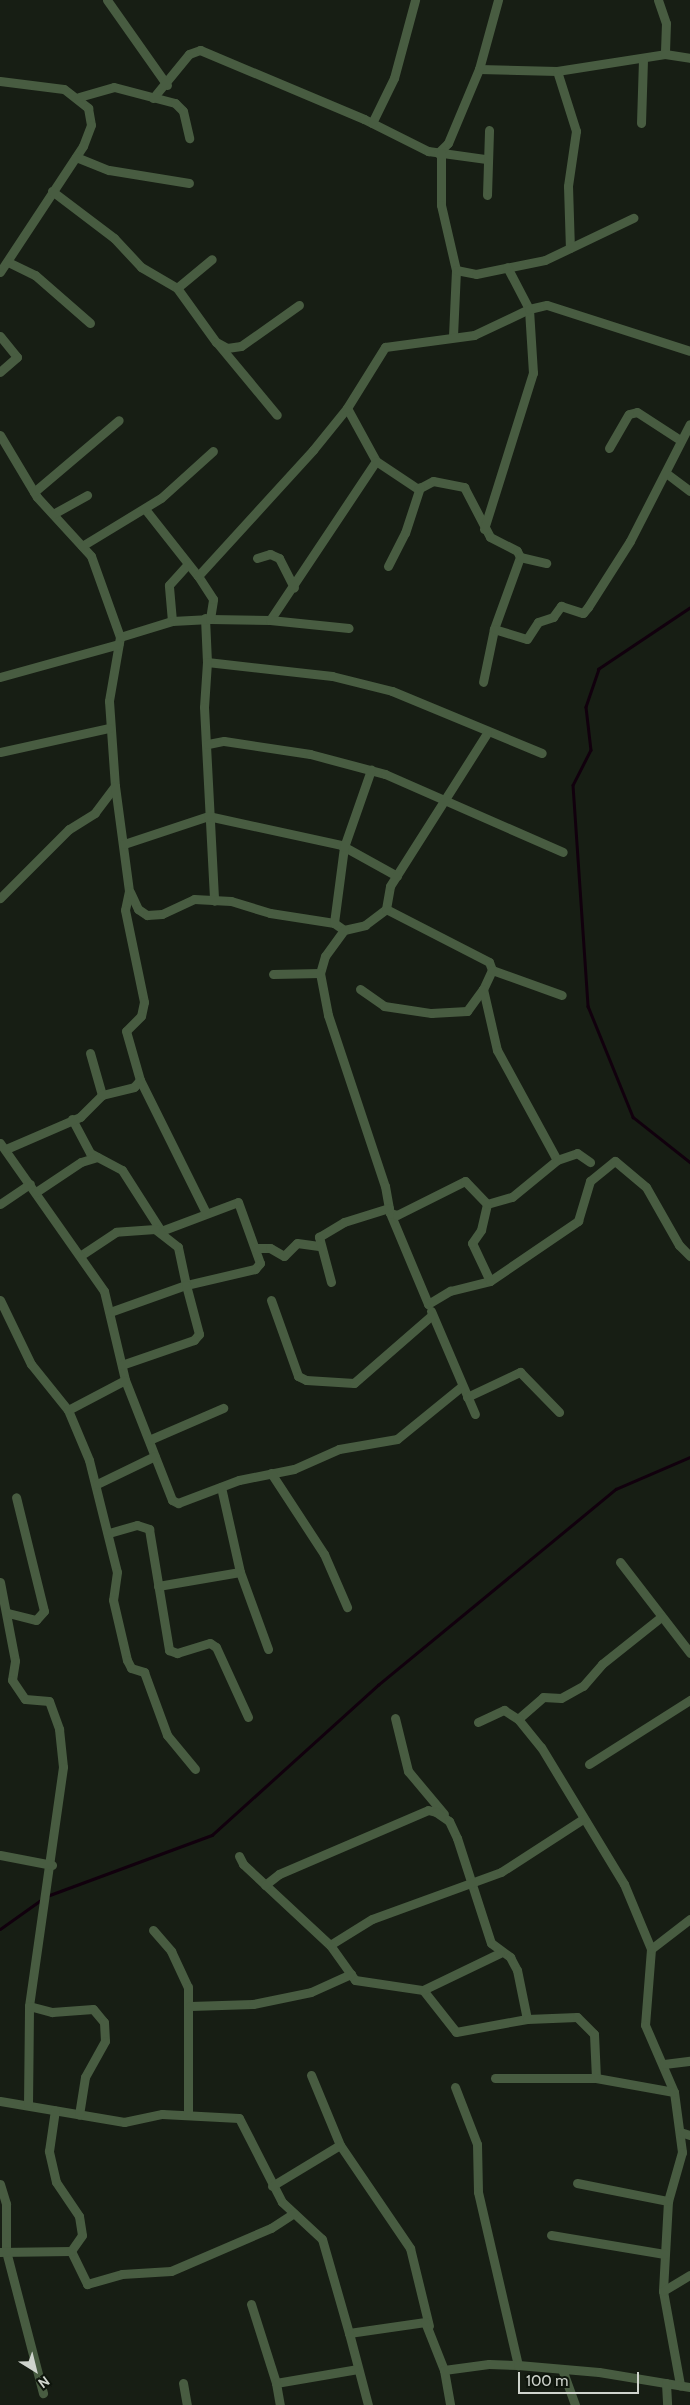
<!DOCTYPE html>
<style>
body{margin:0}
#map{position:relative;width:690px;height:2405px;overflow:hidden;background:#171e14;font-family:Cabin,sans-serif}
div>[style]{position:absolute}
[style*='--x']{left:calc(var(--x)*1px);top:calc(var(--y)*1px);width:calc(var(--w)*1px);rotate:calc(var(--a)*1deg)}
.stream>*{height:2.5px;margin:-1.25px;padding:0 1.25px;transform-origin:1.25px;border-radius:1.25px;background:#11000d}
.minor>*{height:9px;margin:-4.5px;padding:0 4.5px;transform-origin:4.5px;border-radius:4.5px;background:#485c41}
span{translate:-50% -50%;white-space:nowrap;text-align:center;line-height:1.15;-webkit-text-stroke:4.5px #0e150c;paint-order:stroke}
.north{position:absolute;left:10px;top:2345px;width:50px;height:50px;-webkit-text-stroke:4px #0e150c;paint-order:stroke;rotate:144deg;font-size:14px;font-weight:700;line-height:20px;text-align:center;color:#cfd4cd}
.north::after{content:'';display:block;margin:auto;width:18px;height:22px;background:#cfd4cd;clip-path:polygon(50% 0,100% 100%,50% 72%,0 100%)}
.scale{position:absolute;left:518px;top:2372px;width:121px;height:22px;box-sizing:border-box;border:2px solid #cfd4cd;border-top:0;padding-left:6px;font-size:15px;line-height:18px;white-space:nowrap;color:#cfd4cd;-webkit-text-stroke:4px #0e150c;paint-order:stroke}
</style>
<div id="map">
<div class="stream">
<div style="--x:690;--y:608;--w:110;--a:146.2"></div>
<div style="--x:599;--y:669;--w:40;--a:108.9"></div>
<div style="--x:586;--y:707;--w:43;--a:83.4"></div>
<div style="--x:591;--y:750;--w:39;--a:117"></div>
<div style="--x:573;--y:785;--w:222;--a:86.1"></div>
<div style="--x:588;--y:1006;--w:120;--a:67.9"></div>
<div style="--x:633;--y:1117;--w:73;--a:38.3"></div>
<div style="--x:47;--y:1896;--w:176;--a:-20.3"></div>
<div style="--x:212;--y:1835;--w:224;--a:-42.1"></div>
<div style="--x:378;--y:1685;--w:308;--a:-39.5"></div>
<div style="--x:616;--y:1489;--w:81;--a:-23.4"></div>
<div style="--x:0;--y:1929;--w:50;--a:-35.3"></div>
</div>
<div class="minor">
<div style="--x:107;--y:0;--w:104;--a:54.8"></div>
<div style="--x:658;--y:0;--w:24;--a:71"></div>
<div style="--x:666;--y:23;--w:31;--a:92"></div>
<div style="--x:479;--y:69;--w:78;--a:1.5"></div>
<div style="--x:557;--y:71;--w:109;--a:-8.9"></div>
<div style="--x:665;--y:54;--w:25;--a:9"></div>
<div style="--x:557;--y:71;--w:63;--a:72.4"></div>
<div style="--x:576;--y:131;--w:56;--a:98.3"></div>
<div style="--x:568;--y:186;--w:62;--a:88.2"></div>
<div style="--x:0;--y:81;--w:64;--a:7.1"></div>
<div style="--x:64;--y:89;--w:31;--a:38"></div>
<div style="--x:88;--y:108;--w:17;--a:80"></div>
<div style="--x:91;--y:125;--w:22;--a:111"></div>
<div style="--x:83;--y:146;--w:151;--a:123.4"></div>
<div style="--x:79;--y:97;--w:36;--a:-16"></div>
<div style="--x:114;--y:87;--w:63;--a:14.7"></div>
<div style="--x:175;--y:103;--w:11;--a:45"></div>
<div style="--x:183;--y:111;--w:28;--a:77"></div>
<div style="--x:153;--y:98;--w:57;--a:-50.7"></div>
<div style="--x:189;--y:54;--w:12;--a:-20"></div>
<div style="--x:200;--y:50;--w:178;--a:22.8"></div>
<div style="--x:364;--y:119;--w:72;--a:26.6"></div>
<div style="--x:428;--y:151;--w:59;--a:7.9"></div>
<div style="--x:372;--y:123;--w:50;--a:-63.9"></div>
<div style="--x:394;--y:78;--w:81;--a:-74.9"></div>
<div style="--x:641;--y:123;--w:64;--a:-88.2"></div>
<div style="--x:438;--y:153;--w:14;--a:-45"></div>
<div style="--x:448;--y:143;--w:80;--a:-67.3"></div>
<div style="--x:479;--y:69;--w:72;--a:-74.6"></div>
<div style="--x:441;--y:153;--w:52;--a:90"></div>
<div style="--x:441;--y:205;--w:67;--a:77"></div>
<div style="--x:456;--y:270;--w:66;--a:92.6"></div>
<div style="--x:76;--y:157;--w:35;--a:22"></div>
<div style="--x:109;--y:170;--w:81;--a:9.2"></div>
<div style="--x:52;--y:191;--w:78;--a:37.2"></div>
<div style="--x:114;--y:238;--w:40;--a:47"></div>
<div style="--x:141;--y:267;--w:42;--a:30.3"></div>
<div style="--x:177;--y:288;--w:67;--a:54.2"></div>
<div style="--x:216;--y:342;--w:13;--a:29"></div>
<div style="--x:227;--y:348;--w:14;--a:-8"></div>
<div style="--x:241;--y:346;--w:71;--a:-35.3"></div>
<div style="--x:487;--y:195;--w:65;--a:-88.2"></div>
<div style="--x:8;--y:262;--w:30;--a:26"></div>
<div style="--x:35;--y:275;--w:73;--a:41.1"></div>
<div style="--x:456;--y:270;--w:20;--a:11"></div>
<div style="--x:476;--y:274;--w:70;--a:-11.5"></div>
<div style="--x:545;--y:260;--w:98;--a:-25.5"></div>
<div style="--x:177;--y:288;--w:45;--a:-39.6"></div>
<div style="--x:0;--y:336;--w:27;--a:51"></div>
<div style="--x:17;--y:357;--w:23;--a:139"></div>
<div style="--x:218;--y:344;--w:92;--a:50.3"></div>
<div style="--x:347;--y:408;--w:60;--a:61.3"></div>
<div style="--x:376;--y:461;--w:50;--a:33.7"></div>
<div style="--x:418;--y:489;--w:17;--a:-28"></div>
<div style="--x:433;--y:481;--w:32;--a:11"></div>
<div style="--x:464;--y:487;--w:56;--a:62.5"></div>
<div style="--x:490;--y:537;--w:30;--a:27"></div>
<div style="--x:517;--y:551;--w:7;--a:63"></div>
<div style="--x:520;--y:557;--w:77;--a:109.9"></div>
<div style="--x:494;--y:629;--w:54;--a:101.7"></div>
<div style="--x:0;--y:435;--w:72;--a:59.2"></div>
<div style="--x:37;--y:497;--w:80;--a:47.5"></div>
<div style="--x:91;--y:556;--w:86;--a:70.3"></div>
<div style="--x:120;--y:637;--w:65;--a:99.8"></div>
<div style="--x:109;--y:701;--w:85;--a:86"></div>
<div style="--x:115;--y:786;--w:34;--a:127"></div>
<div style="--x:95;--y:813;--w:31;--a:148"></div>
<div style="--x:69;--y:829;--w:98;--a:135"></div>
<div style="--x:609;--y:448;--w:39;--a:-60"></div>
<div style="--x:629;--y:414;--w:8;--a:-14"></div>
<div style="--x:637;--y:412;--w:51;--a:33.1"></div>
<div style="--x:666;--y:473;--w:30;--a:37"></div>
<div style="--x:34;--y:492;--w:111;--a:-40.3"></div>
<div style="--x:145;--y:509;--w:85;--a:51.7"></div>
<div style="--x:53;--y:514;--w:39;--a:-29"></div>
<div style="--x:484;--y:529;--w:164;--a:-72.6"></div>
<div style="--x:533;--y:373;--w:64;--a:-93.6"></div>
<div style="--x:529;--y:309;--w:47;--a:-117.6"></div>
<div style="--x:82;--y:546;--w:92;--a:-31.3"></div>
<div style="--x:161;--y:498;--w:70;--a:-42.1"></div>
<div style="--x:520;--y:557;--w:27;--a:13"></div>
<div style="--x:257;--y:558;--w:14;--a:-17"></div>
<div style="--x:270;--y:554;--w:10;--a:24"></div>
<div style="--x:279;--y:558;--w:33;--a:63"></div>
<div style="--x:388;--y:566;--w:37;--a:-63"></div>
<div style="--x:405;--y:533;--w:48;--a:-71.9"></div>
<div style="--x:205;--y:618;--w:44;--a:87.4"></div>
<div style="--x:207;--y:662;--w:126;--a:6.4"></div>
<div style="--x:332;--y:676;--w:62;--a:14"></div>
<div style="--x:392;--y:691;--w:162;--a:22.5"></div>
<div style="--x:210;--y:619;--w:60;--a:1"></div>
<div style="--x:270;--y:620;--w:191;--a:-56.3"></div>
<div style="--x:270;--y:620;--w:79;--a:5.8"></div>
<div style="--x:172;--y:621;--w:36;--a:-95"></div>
<div style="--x:169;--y:585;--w:28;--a:-48"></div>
<div style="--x:494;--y:629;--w:34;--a:17"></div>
<div style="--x:527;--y:639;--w:20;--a:-57"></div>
<div style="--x:538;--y:622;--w:16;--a:-18"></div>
<div style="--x:553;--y:617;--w:14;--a:-54"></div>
<div style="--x:561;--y:606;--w:23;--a:18"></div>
<div style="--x:583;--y:613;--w:8;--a:-50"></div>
<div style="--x:588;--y:607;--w:78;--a:-57.5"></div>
<div style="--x:630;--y:541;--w:131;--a:-62.9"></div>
<div style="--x:120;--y:637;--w:54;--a:-17.1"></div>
<div style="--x:172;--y:621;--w:38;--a:-3"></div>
<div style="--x:210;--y:619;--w:20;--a:-81"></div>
<div style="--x:213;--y:599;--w:27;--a:-123"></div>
<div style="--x:198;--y:576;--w:171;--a:-47.6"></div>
<div style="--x:313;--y:450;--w:54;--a:-51"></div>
<div style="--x:347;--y:408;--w:72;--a:-58.1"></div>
<div style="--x:385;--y:347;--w:90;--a:-7.7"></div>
<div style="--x:474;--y:335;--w:61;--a:-25.3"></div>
<div style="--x:529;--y:309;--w:18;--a:-13"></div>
<div style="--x:547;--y:305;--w:150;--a:17.8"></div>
<div style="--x:207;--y:662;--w:45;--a:93.8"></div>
<div style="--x:204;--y:707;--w:194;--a:87"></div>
<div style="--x:0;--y:677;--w:123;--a:-15.5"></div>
<div style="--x:208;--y:744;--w:16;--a:-11"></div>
<div style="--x:224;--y:741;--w:87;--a:8.6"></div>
<div style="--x:310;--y:754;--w:78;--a:14.9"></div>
<div style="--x:385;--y:774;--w:194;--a:23.7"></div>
<div style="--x:0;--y:752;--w:112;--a:-12.4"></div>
<div style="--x:115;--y:786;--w:106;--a:82.4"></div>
<div style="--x:129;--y:891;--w:19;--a:102"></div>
<div style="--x:125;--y:910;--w:94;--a:78.3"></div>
<div style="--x:144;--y:1002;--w:14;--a:102"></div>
<div style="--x:141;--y:1016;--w:21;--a:135"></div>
<div style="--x:126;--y:1031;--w:51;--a:74.1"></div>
<div style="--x:124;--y:844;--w:89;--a:-18.4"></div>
<div style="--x:208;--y:816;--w:136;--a:12.3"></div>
<div style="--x:341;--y:845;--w:64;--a:29"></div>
<div style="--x:130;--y:892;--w:19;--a:65"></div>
<div style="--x:138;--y:909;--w:11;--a:34"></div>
<div style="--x:147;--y:915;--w:15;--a:-4"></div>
<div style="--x:162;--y:914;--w:35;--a:-25"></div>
<div style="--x:194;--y:899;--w:37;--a:3"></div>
<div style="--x:231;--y:901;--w:41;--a:17.1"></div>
<div style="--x:270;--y:913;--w:65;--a:8.9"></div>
<div style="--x:334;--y:923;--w:12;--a:35"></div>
<div style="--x:344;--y:930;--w:22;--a:-13"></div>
<div style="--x:365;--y:925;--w:26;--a:-37"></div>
<div style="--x:386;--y:909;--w:116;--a:27.2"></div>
<div style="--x:489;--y:962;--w:9;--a:69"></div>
<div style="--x:492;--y:970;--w:21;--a:115"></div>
<div style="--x:483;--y:989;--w:63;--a:77.1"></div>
<div style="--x:497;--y:1050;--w:125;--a:61.4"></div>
<div style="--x:386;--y:909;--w:23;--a:-80"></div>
<div style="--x:390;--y:886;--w:181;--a:-57.6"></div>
<div style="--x:334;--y:923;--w:77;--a:-82.5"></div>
<div style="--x:344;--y:847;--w:82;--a:-70.7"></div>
<div style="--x:344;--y:930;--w:32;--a:126"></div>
<div style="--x:325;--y:956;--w:18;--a:106"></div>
<div style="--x:320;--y:973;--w:43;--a:79.2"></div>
<div style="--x:328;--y:1015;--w:180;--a:71.6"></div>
<div style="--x:385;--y:1186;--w:27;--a:80"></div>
<div style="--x:390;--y:1213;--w:99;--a:67.3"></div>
<div style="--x:428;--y:1304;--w:26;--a:-31"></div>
<div style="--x:450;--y:1291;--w:41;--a:-14"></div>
<div style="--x:490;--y:1281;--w:42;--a:-115.3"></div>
<div style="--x:472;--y:1243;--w:16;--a:-55"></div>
<div style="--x:481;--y:1230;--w:27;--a:-77"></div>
<div style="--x:487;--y:1204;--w:26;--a:-16"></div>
<div style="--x:512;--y:1197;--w:58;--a:-39.4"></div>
<div style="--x:557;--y:1160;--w:21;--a:-19"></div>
<div style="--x:577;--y:1153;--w:16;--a:35"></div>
<div style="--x:492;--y:970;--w:74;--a:19.7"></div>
<div style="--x:273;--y:974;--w:47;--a:-1.2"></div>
<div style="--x:360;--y:989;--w:29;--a:35"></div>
<div style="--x:384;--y:1006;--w:48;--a:8.5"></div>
<div style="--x:431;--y:1013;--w:36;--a:-3"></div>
<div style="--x:467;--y:1011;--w:27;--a:-54"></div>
<div style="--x:90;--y:1053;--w:44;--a:74.1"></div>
<div style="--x:72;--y:1119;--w:38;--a:62"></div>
<div style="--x:90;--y:1153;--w:36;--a:28"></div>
<div style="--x:122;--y:1170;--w:72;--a:57.4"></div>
<div style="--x:161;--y:1231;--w:82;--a:-20.6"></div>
<div style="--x:238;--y:1202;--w:65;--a:70.2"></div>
<div style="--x:260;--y:1263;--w:8;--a:130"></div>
<div style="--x:255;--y:1269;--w:71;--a:166.9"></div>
<div style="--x:186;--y:1285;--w:39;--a:-102"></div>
<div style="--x:178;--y:1247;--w:29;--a:-142"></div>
<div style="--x:155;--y:1229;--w:39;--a:176"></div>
<div style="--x:116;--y:1232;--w:43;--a:146.3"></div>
<div style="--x:0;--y:1143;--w:181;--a:54.9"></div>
<div style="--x:104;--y:1291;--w:91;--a:76.7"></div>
<div style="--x:125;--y:1380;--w:129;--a:68.6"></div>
<div style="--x:172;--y:1500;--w:7;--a:27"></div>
<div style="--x:178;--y:1503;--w:65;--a:-20.7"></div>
<div style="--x:239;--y:1480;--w:56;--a:-11.3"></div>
<div style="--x:294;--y:1469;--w:49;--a:-24"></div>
<div style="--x:339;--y:1449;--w:59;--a:-9.8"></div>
<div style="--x:397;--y:1439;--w:84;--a:-39.2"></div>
<div style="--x:6;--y:1149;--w:81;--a:-23.4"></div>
<div style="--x:80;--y:1117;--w:31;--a:-45"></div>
<div style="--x:102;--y:1095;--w:33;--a:-14"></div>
<div style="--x:134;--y:1087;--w:9;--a:-49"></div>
<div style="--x:140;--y:1080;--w:148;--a:63.6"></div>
<div style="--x:36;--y:1192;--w:54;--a:-33.7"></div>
<div style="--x:81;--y:1162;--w:17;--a:-17"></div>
<div style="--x:0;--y:1204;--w:36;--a:-34"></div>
<div style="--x:390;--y:1213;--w:7;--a:16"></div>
<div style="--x:397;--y:1215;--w:76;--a:-26.6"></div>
<div style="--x:465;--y:1181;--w:32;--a:46"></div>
<div style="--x:255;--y:1248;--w:15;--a:0"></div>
<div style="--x:270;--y:1248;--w:16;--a:30"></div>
<div style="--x:284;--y:1256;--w:18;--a:-45"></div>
<div style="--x:297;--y:1243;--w:22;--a:8"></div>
<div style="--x:490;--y:1281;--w:107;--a:-34.3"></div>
<div style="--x:578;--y:1221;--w:42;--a:-73.3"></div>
<div style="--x:590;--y:1181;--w:32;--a:-39"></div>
<div style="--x:615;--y:1161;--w:40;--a:40"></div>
<div style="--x:646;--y:1187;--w:67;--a:60.4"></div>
<div style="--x:679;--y:1245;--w:16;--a:45"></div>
<div style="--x:331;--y:1282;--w:47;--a:-104.9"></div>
<div style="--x:319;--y:1237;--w:29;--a:-31"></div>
<div style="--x:344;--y:1222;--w:47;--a:-17.3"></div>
<div style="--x:0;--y:1300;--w:71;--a:64.2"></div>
<div style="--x:31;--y:1364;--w:59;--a:51.2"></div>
<div style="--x:68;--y:1410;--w:54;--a:67.2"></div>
<div style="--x:89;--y:1460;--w:115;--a:76"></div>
<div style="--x:117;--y:1572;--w:28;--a:98"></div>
<div style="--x:113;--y:1600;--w:62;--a:76.9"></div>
<div style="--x:127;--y:1660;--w:9;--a:63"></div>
<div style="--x:131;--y:1668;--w:14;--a:17"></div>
<div style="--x:144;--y:1672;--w:67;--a:69.9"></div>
<div style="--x:167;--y:1735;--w:44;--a:50.5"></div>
<div style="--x:271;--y:1300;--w:81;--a:70.4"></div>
<div style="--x:298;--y:1376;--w:9;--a:27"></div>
<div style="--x:306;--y:1380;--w:48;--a:3.6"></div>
<div style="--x:354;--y:1383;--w:103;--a:-41.1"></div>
<div style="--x:431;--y:1311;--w:112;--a:66.9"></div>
<div style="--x:110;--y:1312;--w:81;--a:-19.6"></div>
<div style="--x:186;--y:1285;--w:51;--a:75.1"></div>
<div style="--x:199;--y:1334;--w:8;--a:130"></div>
<div style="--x:194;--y:1340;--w:76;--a:160.9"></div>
<div style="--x:467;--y:1397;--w:59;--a:-25.3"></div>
<div style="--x:520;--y:1372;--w:56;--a:45.7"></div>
<div style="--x:68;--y:1410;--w:64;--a:-27.8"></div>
<div style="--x:149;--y:1440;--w:81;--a:-23.4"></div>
<div style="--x:271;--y:1473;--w:97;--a:56.8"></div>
<div style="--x:324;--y:1554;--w:58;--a:66.5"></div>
<div style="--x:97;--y:1484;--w:64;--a:-25.8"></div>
<div style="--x:221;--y:1487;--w:87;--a:77.4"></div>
<div style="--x:240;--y:1572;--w:82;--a:70"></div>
<div style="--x:109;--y:1533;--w:29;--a:-16"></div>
<div style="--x:137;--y:1525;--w:13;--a:18"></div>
<div style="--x:149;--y:1529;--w:123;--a:80.6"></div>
<div style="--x:169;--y:1650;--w:9;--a:21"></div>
<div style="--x:177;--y:1653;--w:34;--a:-17"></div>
<div style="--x:210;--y:1643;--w:7;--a:34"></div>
<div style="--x:216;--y:1647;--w:77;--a:65.4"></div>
<div style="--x:620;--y:1562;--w:115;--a:52.4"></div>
<div style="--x:0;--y:1582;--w:80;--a:79.2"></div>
<div style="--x:15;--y:1661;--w:19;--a:99"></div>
<div style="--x:12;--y:1680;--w:23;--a:56"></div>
<div style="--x:25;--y:1699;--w:24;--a:5"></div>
<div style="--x:49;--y:1701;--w:30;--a:70"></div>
<div style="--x:59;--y:1729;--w:38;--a:84"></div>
<div style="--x:63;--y:1767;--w:241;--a:98.1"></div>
<div style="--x:158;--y:1586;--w:83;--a:-9.7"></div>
<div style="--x:8;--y:1613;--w:29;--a:14"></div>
<div style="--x:36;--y:1620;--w:12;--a:-48"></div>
<div style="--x:44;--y:1611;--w:117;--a:-103.8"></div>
<div style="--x:395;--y:1718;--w:55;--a:76.2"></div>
<div style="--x:408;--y:1771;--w:56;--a:50.1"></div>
<div style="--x:518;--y:1719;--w:33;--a:-41"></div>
<div style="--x:543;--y:1697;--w:18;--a:3"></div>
<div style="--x:561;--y:1698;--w:25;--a:-29"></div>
<div style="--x:583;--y:1686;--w:29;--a:-49"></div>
<div style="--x:602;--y:1664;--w:75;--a:-38.5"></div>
<div style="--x:478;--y:1722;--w:29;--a:-25"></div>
<div style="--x:504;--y:1710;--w:17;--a:33"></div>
<div style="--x:518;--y:1719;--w:36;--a:51"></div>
<div style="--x:541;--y:1747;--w:160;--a:58.8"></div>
<div style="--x:624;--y:1884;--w:70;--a:67.4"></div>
<div style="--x:651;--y:1949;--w:76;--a:94.5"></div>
<div style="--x:645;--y:2025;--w:73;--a:66.6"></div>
<div style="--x:674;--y:2092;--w:61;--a:82.4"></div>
<div style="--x:682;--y:2152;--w:51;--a:105.9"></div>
<div style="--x:668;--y:2201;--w:90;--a:93.2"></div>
<div style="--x:663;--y:2291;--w:96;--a:79.7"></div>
<div style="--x:589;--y:1764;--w:120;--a:-32.4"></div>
<div style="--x:0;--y:1855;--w:53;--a:10.9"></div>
<div style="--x:239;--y:1856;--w:9;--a:63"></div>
<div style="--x:243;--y:1864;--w:119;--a:43"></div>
<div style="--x:330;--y:1945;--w:43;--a:54.5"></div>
<div style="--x:355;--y:1980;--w:69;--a:8.4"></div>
<div style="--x:423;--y:1990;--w:53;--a:51.8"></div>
<div style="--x:456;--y:2032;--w:72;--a:-10.4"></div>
<div style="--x:265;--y:1885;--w:18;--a:-38"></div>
<div style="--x:279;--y:1874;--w:162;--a:-23.2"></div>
<div style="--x:428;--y:1810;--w:8;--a:14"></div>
<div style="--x:436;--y:1812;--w:16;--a:35"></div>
<div style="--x:449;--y:1821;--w:19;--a:65"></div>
<div style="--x:457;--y:1838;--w:110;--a:72.1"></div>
<div style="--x:491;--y:1943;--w:24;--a:36"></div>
<div style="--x:510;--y:1957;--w:15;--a:62"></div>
<div style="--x:517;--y:1970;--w:50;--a:78.5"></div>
<div style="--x:527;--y:2019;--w:50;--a:-2.3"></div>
<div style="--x:577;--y:2017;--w:24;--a:45"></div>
<div style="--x:594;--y:2034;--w:44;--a:87.4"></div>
<div style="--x:596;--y:2078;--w:79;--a:10.2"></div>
<div style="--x:153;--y:1930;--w:28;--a:49"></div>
<div style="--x:171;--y:1951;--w:40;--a:65"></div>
<div style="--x:188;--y:1987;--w:128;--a:90"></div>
<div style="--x:330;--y:1945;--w:49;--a:-31.8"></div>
<div style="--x:372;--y:1919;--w:137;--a:-20"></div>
<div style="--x:501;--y:1872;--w:98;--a:-32.9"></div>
<div style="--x:651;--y:1949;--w:49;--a:-37.6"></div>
<div style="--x:423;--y:1990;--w:85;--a:-25.7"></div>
<div style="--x:190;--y:2006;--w:63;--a:-1.8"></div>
<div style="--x:253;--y:2004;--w:59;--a:-11.7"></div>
<div style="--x:311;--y:1992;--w:44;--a:-24.2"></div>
<div style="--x:664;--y:2064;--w:26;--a:-7"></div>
<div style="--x:311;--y:2075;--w:76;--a:67.5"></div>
<div style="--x:340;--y:2145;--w:125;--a:55.8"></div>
<div style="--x:410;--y:2248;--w:80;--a:76.3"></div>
<div style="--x:495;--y:2078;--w:101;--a:0"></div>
<div style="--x:455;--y:2087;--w:61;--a:68.9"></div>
<div style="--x:477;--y:2144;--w:48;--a:88.8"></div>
<div style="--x:478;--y:2192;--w:178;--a:77"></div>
<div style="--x:0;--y:2101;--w:126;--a:9.6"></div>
<div style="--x:124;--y:2122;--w:39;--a:-12"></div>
<div style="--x:162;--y:2114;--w:77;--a:3"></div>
<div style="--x:239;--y:2118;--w:94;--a:62.9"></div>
<div style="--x:282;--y:2202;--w:54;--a:42.8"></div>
<div style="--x:322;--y:2239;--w:98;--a:74"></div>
<div style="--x:349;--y:2333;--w:77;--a:-8.2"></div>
<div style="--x:425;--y:2322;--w:52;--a:68.4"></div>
<div style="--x:444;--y:2370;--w:45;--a:-7.6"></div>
<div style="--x:489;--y:2364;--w:29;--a:2"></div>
<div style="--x:518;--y:2365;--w:81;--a:4.9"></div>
<div style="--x:599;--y:2372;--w:92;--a:9.4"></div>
<div style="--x:28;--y:2105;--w:99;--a:-89.4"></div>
<div style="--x:29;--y:2006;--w:24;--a:15"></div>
<div style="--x:52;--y:2012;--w:41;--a:-4.2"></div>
<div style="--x:93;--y:2009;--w:17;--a:50"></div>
<div style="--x:104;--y:2022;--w:19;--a:87"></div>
<div style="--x:105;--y:2041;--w:41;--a:119.1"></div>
<div style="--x:85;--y:2077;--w:38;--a:99"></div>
<div style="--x:680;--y:2132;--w:10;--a:17"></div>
<div style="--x:577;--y:2183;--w:93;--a:11.2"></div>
<div style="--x:0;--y:2184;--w:21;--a:73"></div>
<div style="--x:6;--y:2204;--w:47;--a:90"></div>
<div style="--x:6;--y:2251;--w:147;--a:75.4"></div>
<div style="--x:272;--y:2186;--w:79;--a:-31.1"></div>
<div style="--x:551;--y:2235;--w:115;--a:9.5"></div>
<div style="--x:71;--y:2251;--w:37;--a:64"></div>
<div style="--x:87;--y:2284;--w:36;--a:-16"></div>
<div style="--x:122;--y:2274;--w:49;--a:-3.5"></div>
<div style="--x:171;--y:2271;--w:109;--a:-23.3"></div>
<div style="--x:271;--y:2228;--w:27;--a:-33"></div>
<div style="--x:0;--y:2252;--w:71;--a:-0.8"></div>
<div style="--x:71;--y:2251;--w:19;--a:-55"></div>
<div style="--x:82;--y:2235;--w:19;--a:-99"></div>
<div style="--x:79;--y:2216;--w:41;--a:-124.1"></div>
<div style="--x:56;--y:2182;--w:32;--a:-103"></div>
<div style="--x:49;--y:2151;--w:41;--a:-81.7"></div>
<div style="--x:663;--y:2291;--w:31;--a:-31"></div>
<div style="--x:251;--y:2304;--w:83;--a:72.4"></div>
<div style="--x:276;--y:2383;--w:83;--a:-9.7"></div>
<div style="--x:349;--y:2333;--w:74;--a:75.2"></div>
<div style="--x:562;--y:2369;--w:38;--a:70"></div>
<div style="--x:444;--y:2370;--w:36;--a:80"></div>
<div style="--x:183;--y:2383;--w:22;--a:80"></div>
<div style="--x:276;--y:2383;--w:22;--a:80"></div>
<div style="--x:666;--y:2383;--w:22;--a:87"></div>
</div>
<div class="north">N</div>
<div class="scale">100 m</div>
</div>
